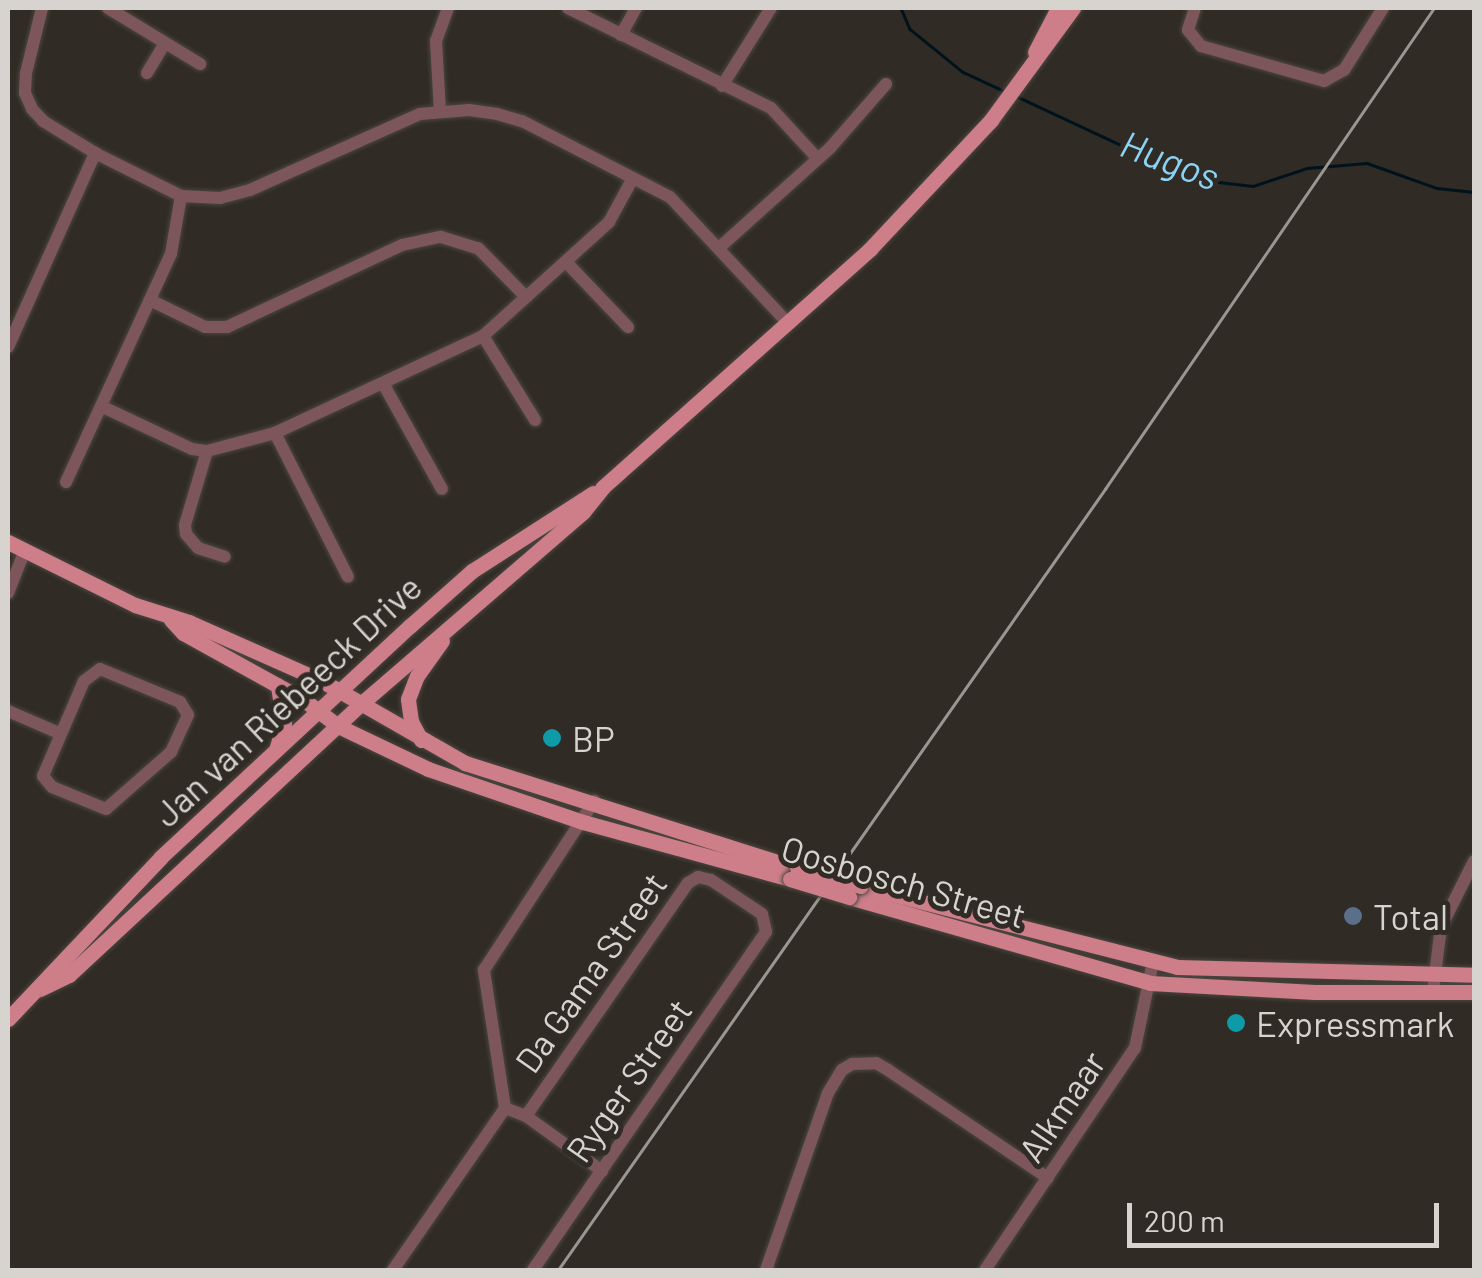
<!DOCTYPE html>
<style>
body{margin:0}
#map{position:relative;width:1482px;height:1278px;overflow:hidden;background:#302b24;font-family:Barlow,sans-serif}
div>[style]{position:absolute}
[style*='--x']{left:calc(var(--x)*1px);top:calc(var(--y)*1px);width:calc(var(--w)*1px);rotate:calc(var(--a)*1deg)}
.stream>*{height:2.5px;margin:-1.25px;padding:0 1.25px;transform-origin:1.25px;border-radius:1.25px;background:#00131c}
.roads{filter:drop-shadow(0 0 2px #4b4640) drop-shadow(0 0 2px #4b4640)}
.minor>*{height:12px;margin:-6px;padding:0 6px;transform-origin:6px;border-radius:6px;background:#7d565b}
.major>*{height:15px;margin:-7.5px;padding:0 7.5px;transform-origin:7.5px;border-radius:7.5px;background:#cd7e89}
.rail>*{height:2.5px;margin:-1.25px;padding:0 1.25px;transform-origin:1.25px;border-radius:1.25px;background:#9a9691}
.bridges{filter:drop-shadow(0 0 2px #4b4640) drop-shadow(0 0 2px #4b4640)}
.major-bridge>*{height:15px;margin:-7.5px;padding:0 7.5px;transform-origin:7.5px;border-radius:7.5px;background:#cd7e89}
.dots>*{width:28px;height:28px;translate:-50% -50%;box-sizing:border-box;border:5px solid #302b24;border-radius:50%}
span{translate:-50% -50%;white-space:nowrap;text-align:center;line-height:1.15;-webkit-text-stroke:10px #302b24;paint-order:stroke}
.street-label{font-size:35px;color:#d7d4d0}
.poi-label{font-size:35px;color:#d7d4d0}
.left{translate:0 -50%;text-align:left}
.water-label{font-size:38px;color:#8bd3f4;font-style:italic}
.frame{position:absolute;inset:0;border:10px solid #d7d4d0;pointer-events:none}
.scale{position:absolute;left:1127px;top:1203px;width:312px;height:45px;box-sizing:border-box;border:5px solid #d7d4d0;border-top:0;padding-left:12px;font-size:30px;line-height:35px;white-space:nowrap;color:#d7d4d0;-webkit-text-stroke:8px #302b24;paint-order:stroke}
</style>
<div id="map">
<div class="stream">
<div style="--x:901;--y:8;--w:23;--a:67"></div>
<div style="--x:910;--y:29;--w:68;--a:39.1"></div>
<div style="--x:963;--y:72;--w:47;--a:24.9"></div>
<div style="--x:1018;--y:97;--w:166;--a:25"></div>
<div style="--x:1168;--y:167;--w:44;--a:18.4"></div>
<div style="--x:1210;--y:181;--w:43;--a:6.6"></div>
<div style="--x:1253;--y:186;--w:57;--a:-18.4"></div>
<div style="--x:1307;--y:168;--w:60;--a:-4.8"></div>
<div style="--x:1367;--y:163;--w:74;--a:19.7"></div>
<div style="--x:1437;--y:188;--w:37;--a:6"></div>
</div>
<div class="roads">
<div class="minor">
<div style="--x:42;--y:8;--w:67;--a:103.8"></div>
<div style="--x:26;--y:73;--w:20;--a:93"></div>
<div style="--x:25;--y:93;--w:17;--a:66"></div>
<div style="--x:32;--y:109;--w:16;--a:47"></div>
<div style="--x:43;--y:121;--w:61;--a:31.6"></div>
<div style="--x:95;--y:153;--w:96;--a:26.6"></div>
<div style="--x:181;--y:196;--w:39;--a:3"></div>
<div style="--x:220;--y:198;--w:31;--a:-15"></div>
<div style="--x:250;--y:190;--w:186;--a:-24.1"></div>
<div style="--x:420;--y:114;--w:49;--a:-4.7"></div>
<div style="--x:469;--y:110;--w:28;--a:8"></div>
<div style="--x:497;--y:114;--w:26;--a:16"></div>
<div style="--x:522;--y:121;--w:166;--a:27.2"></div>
<div style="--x:670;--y:197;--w:174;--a:46.9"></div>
<div style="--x:108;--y:8;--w:108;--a:31.3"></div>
<div style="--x:568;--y:8;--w:226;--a:26.2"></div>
<div style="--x:771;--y:108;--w:69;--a:47.3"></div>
<div style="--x:1195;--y:8;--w:23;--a:108"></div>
<div style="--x:1188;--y:30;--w:21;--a:51"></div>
<div style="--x:1201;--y:46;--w:128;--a:15.9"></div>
<div style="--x:1324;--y:81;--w:23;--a:-29"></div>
<div style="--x:1344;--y:70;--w:73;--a:-57.8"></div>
<div style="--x:621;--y:35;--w:31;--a:-61"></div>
<div style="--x:147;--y:73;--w:35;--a:-59"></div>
<div style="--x:722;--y:86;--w:92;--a:-57.9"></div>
<div style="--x:440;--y:112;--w:71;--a:-93.2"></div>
<div style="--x:436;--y:41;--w:35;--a:-70"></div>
<div style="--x:720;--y:247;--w:148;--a:-42"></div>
<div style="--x:830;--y:148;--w:85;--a:-48.8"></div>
<div style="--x:566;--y:262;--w:90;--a:46.4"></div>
<div style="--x:152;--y:301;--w:59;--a:26.1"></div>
<div style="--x:205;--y:327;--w:22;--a:0"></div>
<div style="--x:227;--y:327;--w:193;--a:-25.1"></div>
<div style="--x:402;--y:245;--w:40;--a:-12"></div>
<div style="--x:441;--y:237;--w:39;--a:17"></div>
<div style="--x:478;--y:248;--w:69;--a:45.6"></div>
<div style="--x:483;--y:336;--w:99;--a:58.2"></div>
<div style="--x:8;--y:347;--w:213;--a:-65.8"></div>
<div style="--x:384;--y:385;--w:119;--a:60.9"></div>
<div style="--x:103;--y:407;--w:98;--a:25.3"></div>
<div style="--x:192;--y:449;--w:15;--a:8"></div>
<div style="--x:207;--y:451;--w:70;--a:-14.8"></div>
<div style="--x:275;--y:433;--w:230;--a:-25"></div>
<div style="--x:483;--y:336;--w:170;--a:-42.1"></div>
<div style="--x:609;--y:222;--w:50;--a:-61.4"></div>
<div style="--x:275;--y:433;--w:161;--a:63.1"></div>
<div style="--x:207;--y:451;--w:77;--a:106.6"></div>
<div style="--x:185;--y:525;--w:9;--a:84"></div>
<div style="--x:186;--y:534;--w:18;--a:49"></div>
<div style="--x:198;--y:548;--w:28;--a:18"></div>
<div style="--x:66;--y:482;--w:251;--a:-65.3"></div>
<div style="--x:171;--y:254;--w:59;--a:-80.2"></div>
<div style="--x:8;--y:593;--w:46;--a:-68.4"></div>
<div style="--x:100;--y:669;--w:87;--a:22.4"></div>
<div style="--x:180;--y:702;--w:15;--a:58"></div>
<div style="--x:188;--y:715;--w:41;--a:114.7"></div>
<div style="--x:171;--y:752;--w:86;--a:138.8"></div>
<div style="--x:106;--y:809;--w:58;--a:-157.8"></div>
<div style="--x:52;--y:787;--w:14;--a:-129"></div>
<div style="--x:43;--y:776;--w:103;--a:-66.7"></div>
<div style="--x:84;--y:681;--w:20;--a:-37"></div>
<div style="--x:8;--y:711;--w:56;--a:23.3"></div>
<div style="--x:1433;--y:991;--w:64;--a:-82.9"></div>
<div style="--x:1441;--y:927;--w:74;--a:-63.4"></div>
<div style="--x:505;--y:1108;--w:22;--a:21"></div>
<div style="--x:526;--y:1116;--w:94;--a:35.9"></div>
<div style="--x:526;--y:1116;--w:284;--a:-55.2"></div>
<div style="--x:688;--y:883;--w:12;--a:-31"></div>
<div style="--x:698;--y:877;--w:13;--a:13"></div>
<div style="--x:711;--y:880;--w:61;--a:33.7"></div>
<div style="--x:762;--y:914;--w:18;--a:77"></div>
<div style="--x:766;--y:932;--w:411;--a:124.6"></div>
<div style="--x:393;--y:1270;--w:197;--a:-55.3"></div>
<div style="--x:505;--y:1108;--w:140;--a:-98.7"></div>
<div style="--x:484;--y:970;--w:202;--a:-56.9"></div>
<div style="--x:766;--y:1270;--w:188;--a:-70.7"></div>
<div style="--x:828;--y:1093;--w:27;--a:-59"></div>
<div style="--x:842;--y:1070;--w:12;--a:-31"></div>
<div style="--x:852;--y:1064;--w:24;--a:-2"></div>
<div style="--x:876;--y:1063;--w:14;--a:30"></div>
<div style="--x:888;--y:1070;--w:193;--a:34"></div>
<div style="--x:985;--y:1270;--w:268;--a:-56"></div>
<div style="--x:1135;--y:1048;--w:88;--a:-78.2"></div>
</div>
<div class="major">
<div style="--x:1035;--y:52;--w:50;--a:-62.4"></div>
<div style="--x:8;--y:542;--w:142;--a:26.4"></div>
<div style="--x:135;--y:605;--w:57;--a:17.5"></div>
<div style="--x:189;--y:622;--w:145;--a:23.9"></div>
<div style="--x:322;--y:681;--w:165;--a:29.8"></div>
<div style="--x:465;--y:763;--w:348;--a:17.6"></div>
<div style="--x:171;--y:620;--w:18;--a:47"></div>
<div style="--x:183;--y:633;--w:138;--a:29"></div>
<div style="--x:304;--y:700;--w:43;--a:37.4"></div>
<div style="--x:338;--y:726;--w:100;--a:25.5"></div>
<div style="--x:428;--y:769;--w:164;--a:18.9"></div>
<div style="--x:583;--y:822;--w:215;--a:15.4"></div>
<div style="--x:421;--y:740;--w:21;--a:-118"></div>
<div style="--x:411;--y:721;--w:22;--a:-98"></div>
<div style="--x:408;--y:699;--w:25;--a:-69"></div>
<div style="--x:417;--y:676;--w:43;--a:-54.5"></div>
<div style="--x:276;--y:750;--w:27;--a:-73"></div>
<div style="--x:284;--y:724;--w:39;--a:-99"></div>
<div style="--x:860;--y:886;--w:327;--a:14.3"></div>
<div style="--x:1177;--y:967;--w:297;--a:1.5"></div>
<div style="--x:849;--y:897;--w:313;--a:15.9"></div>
<div style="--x:1150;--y:983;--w:165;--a:3.1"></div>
<div style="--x:1315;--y:992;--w:159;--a:0"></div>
<div style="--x:40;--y:989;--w:32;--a:-26"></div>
<div style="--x:69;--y:975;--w:401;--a:-42.9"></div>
<div style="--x:363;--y:702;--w:291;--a:-40.8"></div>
<div style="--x:583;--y:512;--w:32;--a:-51"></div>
<div style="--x:603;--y:487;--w:358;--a:-41.7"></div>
<div style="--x:870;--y:249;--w:177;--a:-46.8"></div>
<div style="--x:991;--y:120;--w:139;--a:-53.8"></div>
<div style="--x:8;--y:1019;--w:223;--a:-46.6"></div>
<div style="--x:161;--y:857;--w:340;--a:-42.9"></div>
<div style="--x:410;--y:626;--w:83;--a:-41.6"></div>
<div style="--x:472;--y:571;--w:144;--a:-32.8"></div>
</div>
</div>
<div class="rail">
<div style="--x:558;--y:1270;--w:954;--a:-54.99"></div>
<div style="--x:1105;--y:489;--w:583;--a:-55.63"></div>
</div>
<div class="bridges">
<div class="major-bridge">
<div style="--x:797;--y:868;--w:66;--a:15.9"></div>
<div style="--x:790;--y:879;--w:62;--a:17"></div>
</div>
</div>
<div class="dots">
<div style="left:552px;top:738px;background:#0f9aa8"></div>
<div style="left:1353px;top:916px;background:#5c6f8a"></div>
<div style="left:1236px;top:1023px;background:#0f9aa8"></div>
</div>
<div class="street-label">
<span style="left:287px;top:700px;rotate:-43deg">Jan van Riebeeck Drive</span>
<span style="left:904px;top:881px;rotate:16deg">Oosbosch Street</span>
<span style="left:590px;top:972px;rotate:-55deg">Da Gama Street</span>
<span style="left:628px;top:1080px;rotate:-55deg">Ryger Street</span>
<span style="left:1061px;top:1106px;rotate:-56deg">Alkmaar</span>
</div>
<div class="poi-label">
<span class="left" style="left:572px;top:738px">BP</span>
<span class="left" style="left:1373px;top:916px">Total</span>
<span class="left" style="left:1256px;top:1023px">Expressmark</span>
</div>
<div class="water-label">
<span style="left:1170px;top:160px;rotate:21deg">Hugos</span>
</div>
<div class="frame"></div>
<div class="scale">200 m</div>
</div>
